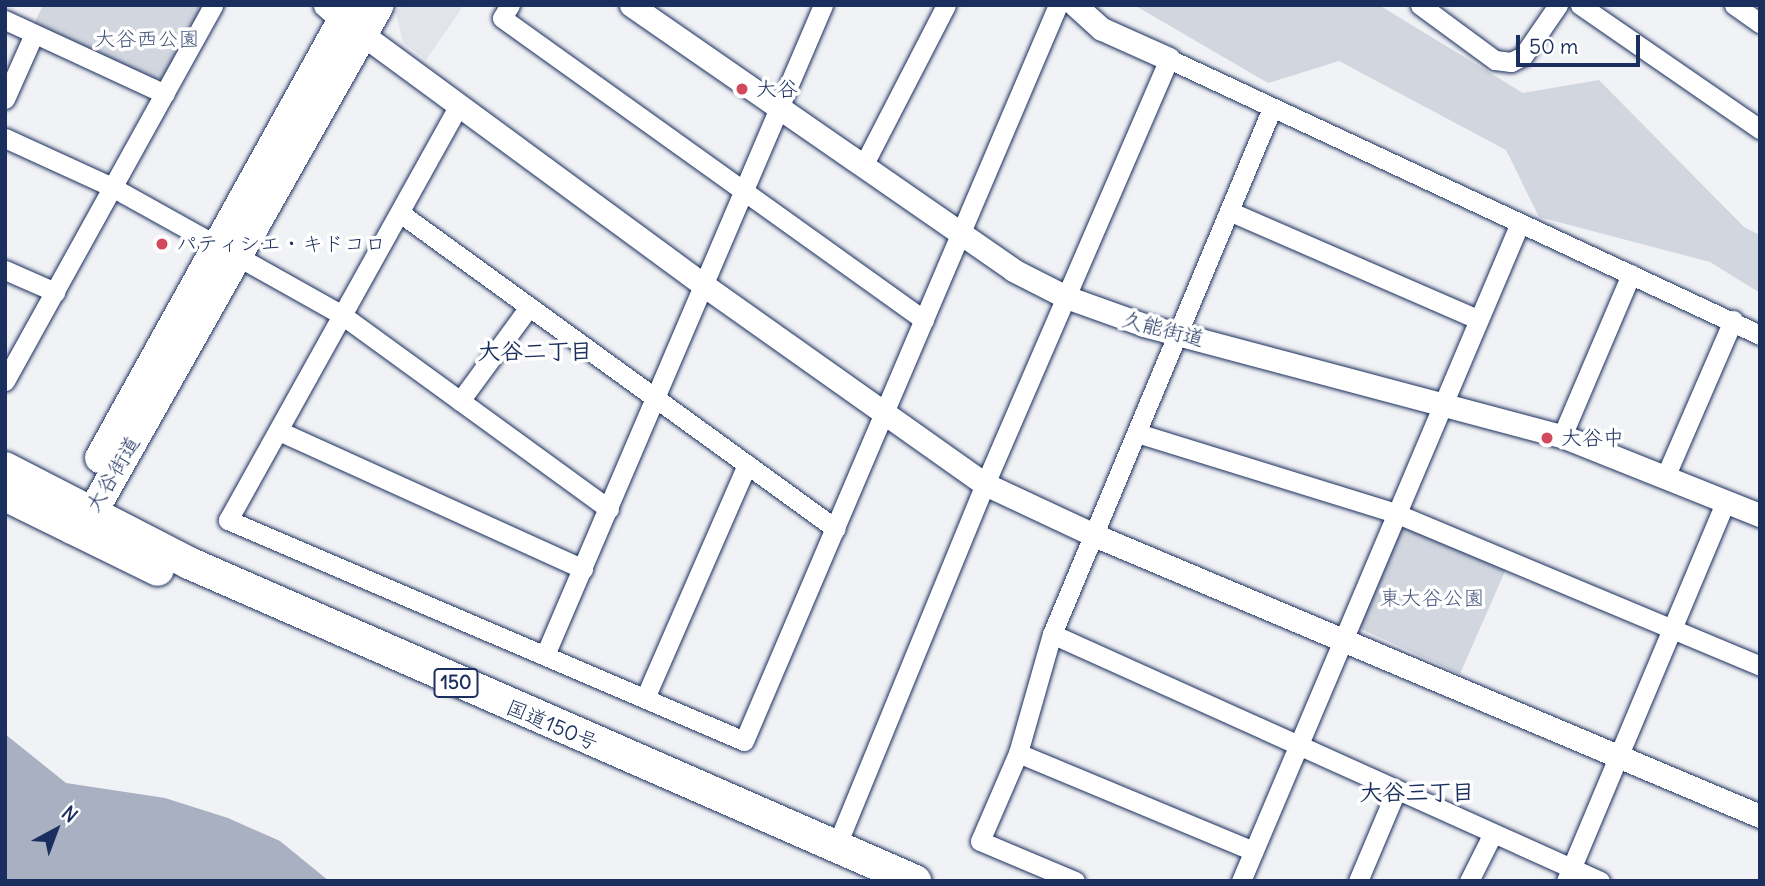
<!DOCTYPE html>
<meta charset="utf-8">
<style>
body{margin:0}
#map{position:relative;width:1765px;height:886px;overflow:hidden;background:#f1f2f5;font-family:Delius,"Klee One",sans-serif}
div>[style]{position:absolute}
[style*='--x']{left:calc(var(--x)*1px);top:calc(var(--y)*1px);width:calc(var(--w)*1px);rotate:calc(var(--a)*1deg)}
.built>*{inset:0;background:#e1e4ea}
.green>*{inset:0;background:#d2d6df}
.water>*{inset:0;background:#a8b0c2}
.roads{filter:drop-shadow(0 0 2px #1b2f5e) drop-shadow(0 0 2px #1b2f5e)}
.minor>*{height:19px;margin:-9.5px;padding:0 9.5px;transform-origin:9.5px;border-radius:9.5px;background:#fff}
.tertiary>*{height:23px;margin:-11.5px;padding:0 11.5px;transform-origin:11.5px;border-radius:11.5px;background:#fff}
.primary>*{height:30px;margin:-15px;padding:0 15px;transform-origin:15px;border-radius:15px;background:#fff}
.trunk>*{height:32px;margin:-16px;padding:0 16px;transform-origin:16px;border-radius:16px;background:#fff}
.dots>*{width:19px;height:19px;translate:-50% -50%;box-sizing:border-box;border:4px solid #fff;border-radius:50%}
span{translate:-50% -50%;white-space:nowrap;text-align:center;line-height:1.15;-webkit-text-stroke:7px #fff;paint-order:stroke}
.shield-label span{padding:2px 5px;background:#fff;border:2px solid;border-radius:5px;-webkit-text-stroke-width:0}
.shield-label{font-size:19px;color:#1b2f5e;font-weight:700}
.park-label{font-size:21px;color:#49597e}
.poi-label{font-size:21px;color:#1b2f5e}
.left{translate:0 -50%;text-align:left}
.street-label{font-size:21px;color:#1b2f5e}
.neighbourhood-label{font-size:23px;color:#1b2f5e;font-weight:700}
.frame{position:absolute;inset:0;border:7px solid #1b2f5e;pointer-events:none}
.north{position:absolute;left:21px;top:795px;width:70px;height:70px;-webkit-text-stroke:5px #fff;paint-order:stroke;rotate:41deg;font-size:19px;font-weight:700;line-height:28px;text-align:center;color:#1b2f5e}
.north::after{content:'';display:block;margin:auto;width:24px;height:32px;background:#1b2f5e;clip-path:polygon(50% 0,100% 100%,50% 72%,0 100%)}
.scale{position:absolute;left:1516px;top:35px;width:124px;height:32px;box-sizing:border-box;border:4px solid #1b2f5e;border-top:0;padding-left:9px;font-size:21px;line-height:24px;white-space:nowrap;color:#1b2f5e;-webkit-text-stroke:5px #fff;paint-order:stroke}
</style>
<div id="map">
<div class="built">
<div style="clip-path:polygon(401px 5px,464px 5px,426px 60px,403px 42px,396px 13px)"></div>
</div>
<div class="green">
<div style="clip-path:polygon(43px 5px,199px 5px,201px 11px,163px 78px,155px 79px,34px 24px)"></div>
<div style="clip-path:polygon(1134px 5px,1379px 5px,1523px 93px,1599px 80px,1744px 227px,1760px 235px,1760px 293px,1710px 262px,1539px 217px,1506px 150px,1339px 61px,1268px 83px)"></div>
<div style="clip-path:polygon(1405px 526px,1506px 569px,1460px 674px,1359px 628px,1399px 530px)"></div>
</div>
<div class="water">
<div style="clip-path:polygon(5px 734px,66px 783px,165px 798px,228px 818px,280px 841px,329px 881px,5px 881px)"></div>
</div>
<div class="roads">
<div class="minor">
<div style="--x:510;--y:5;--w:15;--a:122"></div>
<div style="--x:502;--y:18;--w:519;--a:35.59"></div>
<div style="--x:1420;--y:5;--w:93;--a:36.3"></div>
<div style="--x:1495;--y:60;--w:16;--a:7"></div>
<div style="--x:1511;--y:62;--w:13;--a:-27"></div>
<div style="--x:1523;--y:56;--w:62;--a:-55.5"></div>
<div style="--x:1580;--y:5;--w:219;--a:34.6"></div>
<div style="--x:1734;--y:5;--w:32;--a:35"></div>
<div style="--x:5;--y:20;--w:176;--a:24.8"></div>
<div style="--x:5;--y:99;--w:71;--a:-66"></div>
<div style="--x:459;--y:105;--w:475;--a:119.1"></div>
<div style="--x:228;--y:520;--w:561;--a:23.19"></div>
<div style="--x:744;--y:741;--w:800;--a:-66.9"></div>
<div style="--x:5;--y:138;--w:118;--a:24.6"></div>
<div style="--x:112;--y:187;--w:121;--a:29.1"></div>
<div style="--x:863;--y:166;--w:181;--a:-62.7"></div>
<div style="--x:1229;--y:211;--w:270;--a:23.5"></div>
<div style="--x:400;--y:213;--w:538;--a:35.93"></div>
<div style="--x:237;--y:256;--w:120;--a:29.3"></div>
<div style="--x:342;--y:315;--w:330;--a:36"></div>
<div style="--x:5;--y:270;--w:55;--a:23.7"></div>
<div style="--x:5;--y:381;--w:430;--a:-61"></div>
<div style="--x:460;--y:401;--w:117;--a:-53.7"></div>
<div style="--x:279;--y:431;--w:334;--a:24.4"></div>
<div style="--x:1137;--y:433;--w:270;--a:17.2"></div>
<div style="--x:1395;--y:513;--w:396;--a:22.7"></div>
<div style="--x:1562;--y:436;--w:176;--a:-66.9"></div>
<div style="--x:1666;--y:475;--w:169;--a:-66.6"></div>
<div style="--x:1052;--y:634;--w:601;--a:24.26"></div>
<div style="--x:545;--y:655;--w:707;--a:-66.84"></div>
<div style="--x:645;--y:698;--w:255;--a:-66.4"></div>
<div style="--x:1018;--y:753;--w:255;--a:22.6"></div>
<div style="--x:836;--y:847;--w:392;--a:-67.7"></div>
<div style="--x:985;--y:484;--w:463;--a:-66.6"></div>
<div style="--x:1169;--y:59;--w:652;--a:25.03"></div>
<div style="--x:1075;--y:881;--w:103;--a:-157.2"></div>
<div style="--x:980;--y:841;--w:96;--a:-66.6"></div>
<div style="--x:1018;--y:753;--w:124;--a:-74.1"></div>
<div style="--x:1052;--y:634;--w:570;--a:-67.3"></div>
<div style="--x:1241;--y:881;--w:712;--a:-67.03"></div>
<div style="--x:1358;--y:881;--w:98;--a:-67.1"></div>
<div style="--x:1469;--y:881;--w:51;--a:-63.4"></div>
<div style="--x:1566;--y:881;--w:412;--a:-67.2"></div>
</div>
<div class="tertiary">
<div style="--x:325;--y:5;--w:23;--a:41"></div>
<div style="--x:631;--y:5;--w:465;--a:34.7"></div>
<div style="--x:1013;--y:270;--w:59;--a:27"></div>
<div style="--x:1066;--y:297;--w:83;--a:19.7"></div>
<div style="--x:1144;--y:325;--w:432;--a:14.9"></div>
<div style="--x:1562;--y:436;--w:213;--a:21.8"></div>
<div style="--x:1075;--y:5;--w:36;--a:42"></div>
<div style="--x:1102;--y:29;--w:73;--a:24.1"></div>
<div style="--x:362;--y:34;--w:426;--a:36.3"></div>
<div style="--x:705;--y:286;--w:343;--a:35.3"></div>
<div style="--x:985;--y:484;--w:120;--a:25.1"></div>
<div style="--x:1094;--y:535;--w:723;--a:22.88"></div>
</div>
<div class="primary">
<div style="--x:100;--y:458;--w:518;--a:-61.01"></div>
<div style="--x:72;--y:529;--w:26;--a:-39"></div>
<div style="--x:92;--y:513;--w:583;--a:-60.54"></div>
</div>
<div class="trunk">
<div style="--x:5;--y:468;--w:207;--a:27.3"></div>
<div style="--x:189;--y:563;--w:793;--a:23.65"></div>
<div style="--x:5;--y:495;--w:170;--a:26.1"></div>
</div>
</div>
<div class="dots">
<div style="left:742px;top:89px;background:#d1495b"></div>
<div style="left:162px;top:244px;background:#d1495b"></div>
<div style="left:1547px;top:438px;background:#d1495b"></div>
</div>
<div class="shield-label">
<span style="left:456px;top:683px">150</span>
</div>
<div class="park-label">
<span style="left:147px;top:39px">大谷西公園</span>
<span style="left:1432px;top:598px">東大谷公園</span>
</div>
<div class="poi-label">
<span class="left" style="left:756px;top:89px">大谷</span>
<span class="left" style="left:176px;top:244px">パティシエ・キドコロ</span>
<span class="left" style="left:1561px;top:438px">大谷中</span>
</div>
<div class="street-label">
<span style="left:1163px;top:329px;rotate:15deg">久能街道</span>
<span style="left:113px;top:474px;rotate:-59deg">大谷街道</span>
<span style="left:552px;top:725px;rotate:23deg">国道150号</span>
</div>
<div class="neighbourhood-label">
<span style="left:535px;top:351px">大谷二丁目</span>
<span style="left:1417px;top:792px">大谷三丁目</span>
</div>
<div class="frame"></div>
<div class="north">N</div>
<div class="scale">50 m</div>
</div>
